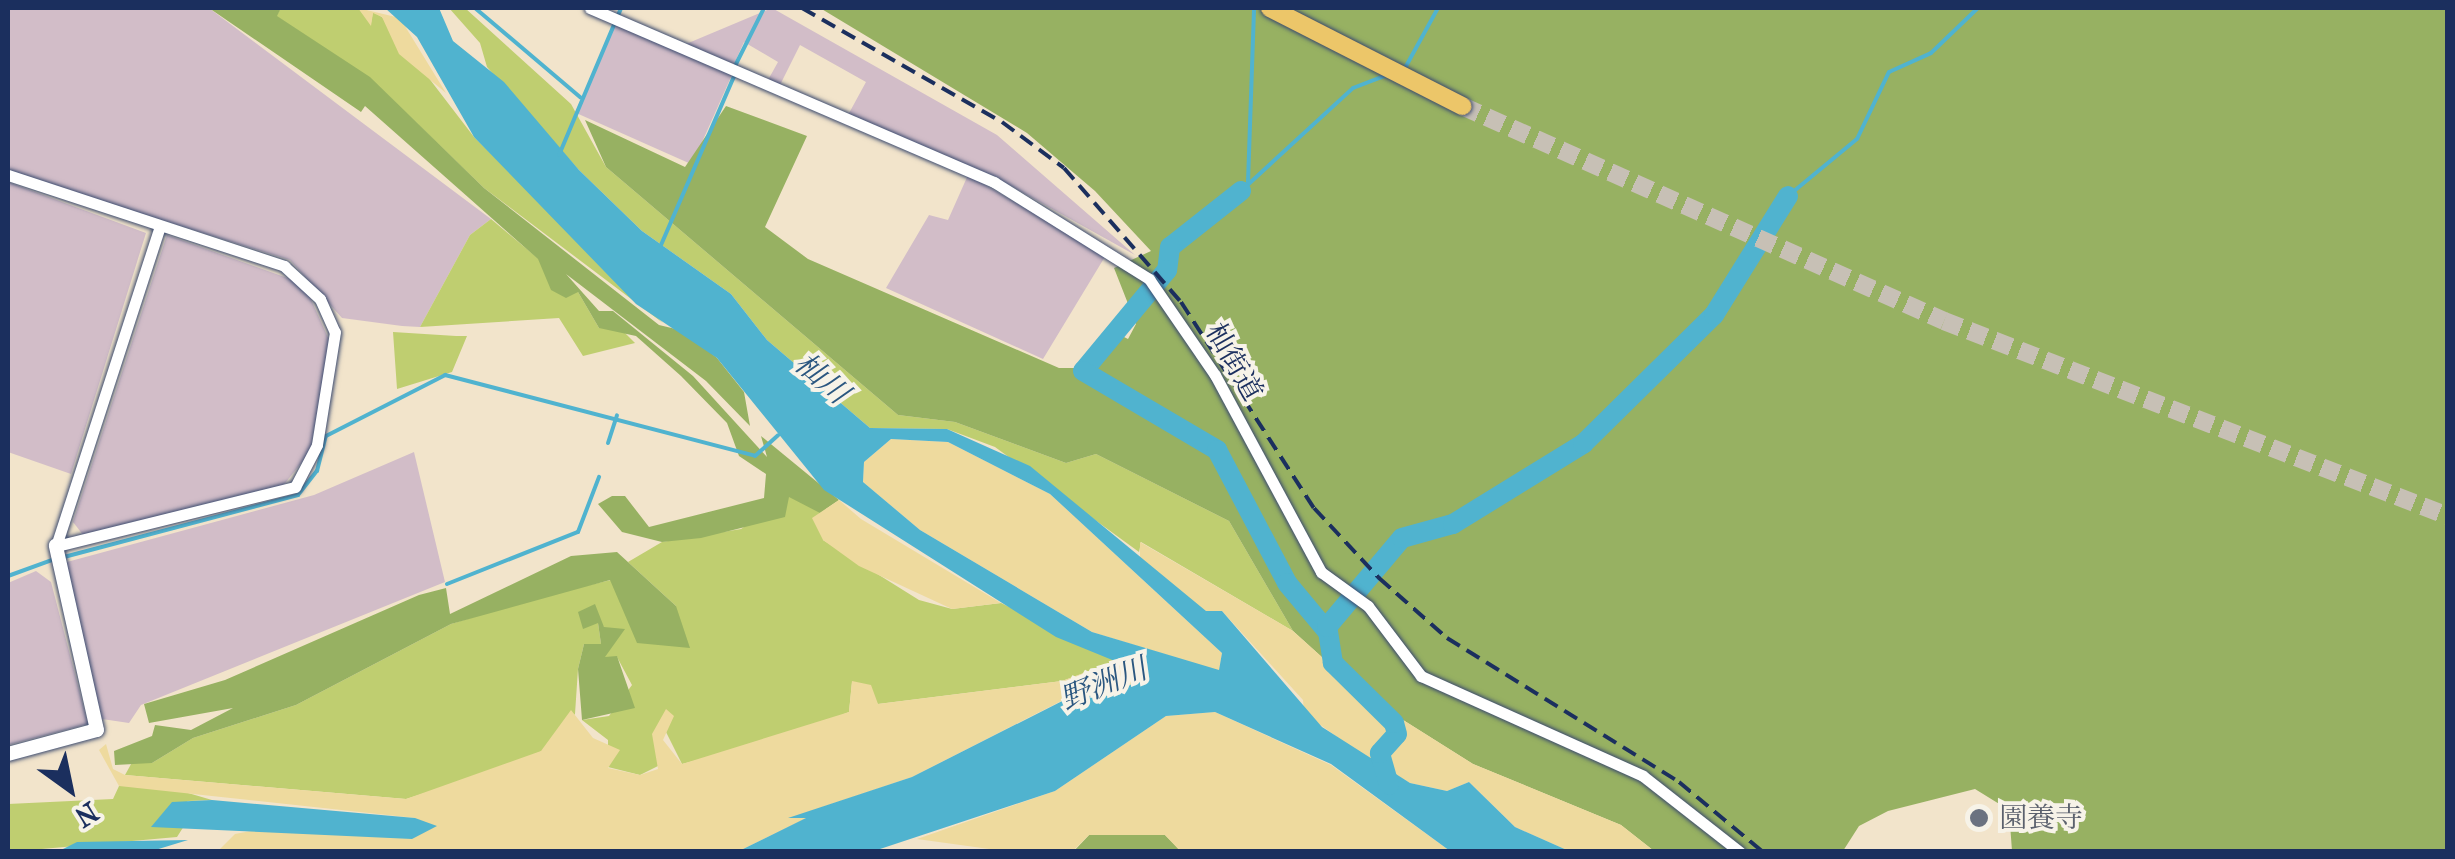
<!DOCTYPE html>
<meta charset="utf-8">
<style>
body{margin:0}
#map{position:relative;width:2455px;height:859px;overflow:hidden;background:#f2e4cb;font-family:"IM FELL French Canon","Noto Serif JP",serif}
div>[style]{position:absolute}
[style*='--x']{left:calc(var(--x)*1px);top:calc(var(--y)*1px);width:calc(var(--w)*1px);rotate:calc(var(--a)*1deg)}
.industrial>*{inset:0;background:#d2bdc8;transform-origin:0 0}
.green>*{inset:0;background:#bfce70}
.forest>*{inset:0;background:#97b162}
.sand>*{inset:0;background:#eeda9e}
.water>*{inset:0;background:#50b3cf}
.stream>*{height:4px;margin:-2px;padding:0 2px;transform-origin:2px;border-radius:2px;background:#50b3cf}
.river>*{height:20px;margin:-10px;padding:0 10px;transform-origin:10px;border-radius:10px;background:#50b3cf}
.primary-tunnel>*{height:18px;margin-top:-9px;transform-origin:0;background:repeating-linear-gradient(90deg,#c7c0b5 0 18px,transparent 0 27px)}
.roads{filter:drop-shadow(0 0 2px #3b4a6e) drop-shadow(0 0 2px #3b4a6e)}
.minor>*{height:11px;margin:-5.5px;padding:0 5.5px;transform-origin:5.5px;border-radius:5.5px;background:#fff}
.tertiary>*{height:14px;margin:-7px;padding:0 7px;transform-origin:7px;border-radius:7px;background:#fff}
.primary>*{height:18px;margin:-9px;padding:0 9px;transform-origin:9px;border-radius:9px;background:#ecc669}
.rail>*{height:4px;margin-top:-2px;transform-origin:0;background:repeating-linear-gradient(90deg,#1b2f5e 0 15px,transparent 0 23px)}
.dots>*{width:28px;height:28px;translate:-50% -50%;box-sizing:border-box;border:5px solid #f7f3e8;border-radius:50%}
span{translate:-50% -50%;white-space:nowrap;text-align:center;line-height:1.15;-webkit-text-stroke:8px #f7f3e8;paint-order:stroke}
.street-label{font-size:28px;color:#1b2f5e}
.worship-label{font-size:28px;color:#5b616d}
.left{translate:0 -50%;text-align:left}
.water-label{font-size:30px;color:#2b5780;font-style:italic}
.frame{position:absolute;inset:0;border:10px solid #1b2f5e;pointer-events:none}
.north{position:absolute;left:20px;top:739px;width:100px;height:100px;-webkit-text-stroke:8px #f7f3e8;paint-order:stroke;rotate:147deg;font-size:28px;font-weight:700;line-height:40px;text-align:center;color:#1b2f5e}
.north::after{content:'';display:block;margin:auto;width:35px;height:45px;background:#1b2f5e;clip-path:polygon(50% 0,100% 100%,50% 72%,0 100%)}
</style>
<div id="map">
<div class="industrial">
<div style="clip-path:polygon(8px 8px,209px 8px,491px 219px,470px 235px,420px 327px,402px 326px,342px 318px,290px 260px,8px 172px)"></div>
<div style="clip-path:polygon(772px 8px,997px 135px,1135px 255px,995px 177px,848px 115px,866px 82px,800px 45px,780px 85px,768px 80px,778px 62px,744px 42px,734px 64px,686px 44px)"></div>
<div style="left:615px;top:23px;width:128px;height:98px;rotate:24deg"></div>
<div style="clip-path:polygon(968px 175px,1106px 255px,1043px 359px,886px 288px,929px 215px,948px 220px)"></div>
<div style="clip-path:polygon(8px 182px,146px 233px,71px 474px,8px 452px)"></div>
<div style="clip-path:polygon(167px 235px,304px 284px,330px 342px,310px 452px,282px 487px,87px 540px,73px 522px)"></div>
<div style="clip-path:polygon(414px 452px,445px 582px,141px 705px,129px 723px,102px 719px,62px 570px,67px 562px,314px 495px)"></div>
<div style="clip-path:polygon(36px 571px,51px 582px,88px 724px,8px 745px,8px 583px)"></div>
</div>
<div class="green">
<div style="clip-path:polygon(281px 8px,358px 8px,371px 23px,373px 12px,382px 17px,474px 137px,663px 323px,484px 188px,370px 78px,276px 16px)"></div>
<div style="clip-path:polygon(449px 8px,465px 8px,571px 104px,606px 167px,898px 415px,955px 422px,1066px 463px,1096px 454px,1229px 521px,1293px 631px,1141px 542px,1139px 552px,995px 447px,947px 429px,870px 428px,767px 340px,731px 294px,642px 231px,579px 170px,487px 67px,480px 43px)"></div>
<div style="clip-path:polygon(491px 219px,578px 292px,599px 328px,617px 325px,635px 343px,583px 356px,559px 318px,420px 327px,470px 235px)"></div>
<div style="clip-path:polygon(393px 332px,456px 336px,467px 336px,452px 372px,397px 389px)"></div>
<div style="clip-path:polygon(789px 496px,829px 510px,823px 540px,919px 600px,952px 609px,1001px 603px,1119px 660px,1062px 681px,878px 704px,852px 682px,849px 712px,788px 737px,682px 764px,665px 730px,653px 734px,660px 765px,640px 775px,608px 767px,608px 740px,582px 720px,609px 716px,632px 685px,617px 657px,605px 657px,604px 627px,598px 623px,601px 644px,584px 644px,578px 669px,575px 714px,542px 751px,501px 769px,406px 799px,125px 775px,135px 757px,152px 763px,193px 738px,296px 705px,451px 624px,538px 597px,611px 580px,638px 643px,676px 606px,628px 562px,662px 542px,741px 529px)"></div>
<div style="clip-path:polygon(154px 783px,212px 800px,188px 801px,153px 827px,184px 826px,177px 837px,8px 852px,8px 804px,113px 799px,119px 786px)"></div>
</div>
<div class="forest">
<div style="clip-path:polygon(209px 8px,281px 8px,277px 16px,370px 77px,484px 188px,659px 325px,684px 331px,717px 358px,744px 392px,750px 426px,706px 381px,566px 274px,599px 311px,613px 311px,693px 376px,767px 457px,761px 436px,839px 500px,820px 513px,789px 497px,785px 517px,701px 538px,662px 542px,622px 532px,598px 504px,612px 496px,625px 496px,649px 527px,764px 498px,766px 474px,739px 456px,727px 423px,681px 376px,636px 336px,599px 328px,578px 292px,566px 298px,551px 290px,538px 259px,365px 106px,361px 112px)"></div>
<div style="clip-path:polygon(820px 8px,2447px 8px,2447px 851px,2012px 851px,2009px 810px,1975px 789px,1888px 811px,1859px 826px,1843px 851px,1654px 851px,1621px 825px,1473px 764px,1365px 696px,1293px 631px,1229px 521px,1096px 454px,1066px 463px,955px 422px,898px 415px,606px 167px,585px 120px,685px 167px,726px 106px,807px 136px,765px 227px,808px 259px,1059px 368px,1092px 368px,1112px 331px,1128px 339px,1136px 324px,1114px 268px,1151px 251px,1095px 191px,1027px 133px)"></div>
<div style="clip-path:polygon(617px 552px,676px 606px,690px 648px,637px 643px,610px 580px,451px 624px,296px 705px,193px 738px,152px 763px,115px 765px,114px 751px,152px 736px,155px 725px,191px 730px,233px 708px,149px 723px,144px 704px,225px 680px,419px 595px,446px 588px,450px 614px,571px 556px)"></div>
<div style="clip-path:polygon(595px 604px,604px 627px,625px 629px,605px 657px,617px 656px,635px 708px,582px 720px,578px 669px,584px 644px,601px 644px,598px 623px,583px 629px,578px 612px)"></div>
<div style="clip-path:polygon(1089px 835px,1165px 835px,1181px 851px,1073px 852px)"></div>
</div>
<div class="sand">
<div style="clip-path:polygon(358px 8px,400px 18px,446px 93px,399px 54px,382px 17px,373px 13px,371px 26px)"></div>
<div style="clip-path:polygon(891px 439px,948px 442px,1050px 494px,1222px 653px,1219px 671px,1092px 632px,920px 530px,863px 482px,864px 462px)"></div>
<div style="clip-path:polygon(839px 500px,861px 519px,1001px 603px,952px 609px,859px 566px,823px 540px,812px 518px)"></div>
<div style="clip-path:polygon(1140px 542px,1293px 631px,1365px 696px,1473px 764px,1621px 825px,1654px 851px,1569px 851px,1515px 827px,1469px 782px,1447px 791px,1410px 783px,1362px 755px,1304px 713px,1303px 700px,1222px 611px,1209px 614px,1140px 560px)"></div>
<div style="clip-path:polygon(1119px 660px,1149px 678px,1109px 696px,1079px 692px,912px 777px,796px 816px,809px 817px,739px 851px,218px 851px,235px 834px,272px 827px,353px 835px,415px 818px,119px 786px,99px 750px,106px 744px,113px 769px,125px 775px,406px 799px,541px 751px,571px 710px,593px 738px,620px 750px,608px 768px,640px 775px,658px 769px,652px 734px,666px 709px,674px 716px,663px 740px,682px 764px,849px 712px,852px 681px,871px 685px,878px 704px,1062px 681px)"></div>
<div style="clip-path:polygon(1215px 712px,1331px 765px,1450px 851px,1181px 852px,1165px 835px,1089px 835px,1073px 851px,1011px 852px,917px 839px,1055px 791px,1166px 716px)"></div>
</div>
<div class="water">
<div style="clip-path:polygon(evenodd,385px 8px,439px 8px,453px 41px,504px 82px,579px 170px,642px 231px,731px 294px,767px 340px,870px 428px,947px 429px,1030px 466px,1206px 611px,1222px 611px,1322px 727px,1410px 783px,1447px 791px,1469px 782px,1515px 827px,1569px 851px,1450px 851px,1331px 764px,1215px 712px,1166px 716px,1055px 791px,874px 851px,739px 851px,806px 818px,788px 818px,912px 777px,1080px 692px,1109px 696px,1149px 675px,1056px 637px,824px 490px,717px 358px,636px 304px,474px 137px,417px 37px,385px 8px,891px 439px,948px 442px,1050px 494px,1222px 653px,1219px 670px,1092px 632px,920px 530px,863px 482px,864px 462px,891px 439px)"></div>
<div style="clip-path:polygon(212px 800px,415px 818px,437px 826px,412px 839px,151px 827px,172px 802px)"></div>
<div style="clip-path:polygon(188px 840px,152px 851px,59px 851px,77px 842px)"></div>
</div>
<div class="stream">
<div style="--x:475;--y:8;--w:138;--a:40.3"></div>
<div style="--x:735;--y:66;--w:65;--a:-63.4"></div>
<div style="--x:1405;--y:68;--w:68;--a:-61.2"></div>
<div style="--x:559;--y:155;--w:160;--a:-67.1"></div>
<div style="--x:1248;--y:182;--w:174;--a:-88"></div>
<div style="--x:1241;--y:191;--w:152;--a:-42.6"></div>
<div style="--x:1353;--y:88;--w:36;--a:-21"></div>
<div style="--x:1788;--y:196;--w:89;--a:-39.6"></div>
<div style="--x:1857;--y:139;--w:74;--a:-64.5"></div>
<div style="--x:1889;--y:72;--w:46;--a:-24.3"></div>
<div style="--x:1931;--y:53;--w:65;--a:-43.8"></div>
<div style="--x:661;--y:245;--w:184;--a:-66.6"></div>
<div style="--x:608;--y:443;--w:29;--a:-72"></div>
<div style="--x:64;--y:557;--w:242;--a:-14.8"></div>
<div style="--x:298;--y:495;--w:31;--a:-52"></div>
<div style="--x:317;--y:471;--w:36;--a:-76"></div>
<div style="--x:326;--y:436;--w:134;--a:-27.1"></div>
<div style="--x:445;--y:375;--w:320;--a:14.6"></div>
<div style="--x:755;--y:456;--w:31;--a:-42"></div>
<div style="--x:8;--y:576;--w:50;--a:-19.9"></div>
<div style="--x:447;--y:584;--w:141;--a:-21.7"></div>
<div style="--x:578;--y:532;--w:59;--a:-69.1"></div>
</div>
<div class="river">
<div style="--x:1241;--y:191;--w:90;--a:141.7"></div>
<div style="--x:1170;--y:247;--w:23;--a:97"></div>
<div style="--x:1167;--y:270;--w:131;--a:129.7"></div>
<div style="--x:1083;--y:371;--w:156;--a:30.5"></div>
<div style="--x:1217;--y:450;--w:150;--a:62.2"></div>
<div style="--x:1287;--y:583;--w:62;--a:50.2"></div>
<div style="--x:1389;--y:785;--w:33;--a:-106"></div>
<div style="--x:1380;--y:753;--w:25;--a:-48"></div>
<div style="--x:1397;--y:734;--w:11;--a:-105"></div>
<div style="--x:1394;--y:723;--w:86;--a:-135.5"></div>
<div style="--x:1333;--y:663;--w:36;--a:-99"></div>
<div style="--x:1327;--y:627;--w:116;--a:-49.9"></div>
<div style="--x:1402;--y:538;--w:53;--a:-15.4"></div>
<div style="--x:1453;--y:524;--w:153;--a:-31.6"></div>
<div style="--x:1583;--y:444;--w:184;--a:-44.6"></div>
<div style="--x:1714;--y:315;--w:140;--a:-58.1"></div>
</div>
<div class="primary-tunnel">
<div style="--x:1462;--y:106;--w:528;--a:24.04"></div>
<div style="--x:1944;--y:321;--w:540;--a:21.15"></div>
</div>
<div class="roads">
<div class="minor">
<div style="--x:590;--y:8;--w:440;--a:23.3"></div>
<div style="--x:994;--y:182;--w:183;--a:32"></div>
<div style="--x:1149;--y:279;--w:116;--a:55.5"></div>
<div style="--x:1215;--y:375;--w:224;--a:61.7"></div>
<div style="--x:1321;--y:572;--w:58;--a:35.9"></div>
<div style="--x:1368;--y:606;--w:88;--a:52.9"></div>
<div style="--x:1421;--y:676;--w:243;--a:24.2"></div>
<div style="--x:1643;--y:776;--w:123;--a:38.1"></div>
<div style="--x:8;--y:175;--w:291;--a:18.2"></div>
<div style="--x:284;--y:266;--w:49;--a:42.5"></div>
<div style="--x:320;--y:299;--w:36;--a:66"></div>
<div style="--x:335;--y:332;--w:114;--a:99.1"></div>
<div style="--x:317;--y:445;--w:47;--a:117.6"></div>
<div style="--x:295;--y:487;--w:246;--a:166.1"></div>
<div style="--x:56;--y:546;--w:336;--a:-72"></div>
</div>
<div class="tertiary">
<div style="--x:8;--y:754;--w:92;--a:-15.1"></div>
<div style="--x:97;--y:730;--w:189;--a:-102.6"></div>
</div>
<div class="primary">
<div style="--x:1270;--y:8;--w:216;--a:27"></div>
</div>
</div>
<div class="rail">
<div style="--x:802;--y:8;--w:230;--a:29.7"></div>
<div style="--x:1002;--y:122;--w:77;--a:36.6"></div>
<div style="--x:1064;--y:168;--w:178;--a:48.9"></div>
<div style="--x:1181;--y:302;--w:245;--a:57.2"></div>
<div style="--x:1314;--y:508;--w:96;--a:47.1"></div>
<div style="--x:1379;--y:578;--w:91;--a:41.4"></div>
<div style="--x:1447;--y:638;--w:273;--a:31.8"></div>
<div style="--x:1679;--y:782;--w:109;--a:39.8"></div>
</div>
<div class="dots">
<div style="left:1979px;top:818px;background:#6b7280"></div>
</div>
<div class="street-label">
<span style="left:1234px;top:362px;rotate:60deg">杣街道</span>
</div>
<div class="worship-label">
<span class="left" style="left:1999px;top:818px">園養寺</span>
</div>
<div class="water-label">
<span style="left:821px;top:379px;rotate:41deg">杣川</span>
<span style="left:1104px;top:685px;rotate:-22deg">野洲川</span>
</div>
<div class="frame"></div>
<div class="north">N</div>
</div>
